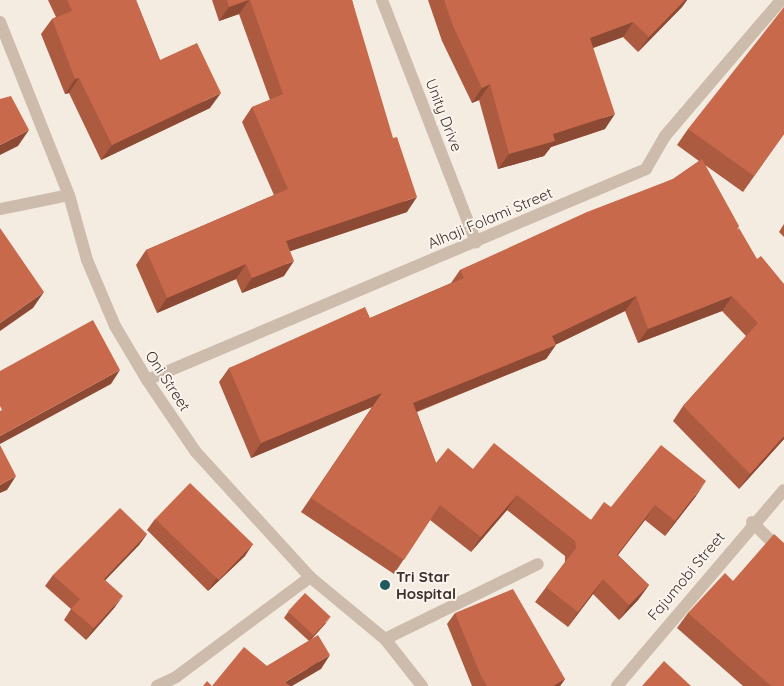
<!DOCTYPE html>
<style>
body{margin:0}
#map{position:relative;width:784px;height:686px;overflow:hidden;background:#f4ebe1;font-family:Quicksand,sans-serif}
div>[style]{position:absolute}
[style*='--x']{left:calc(var(--x)*1px);top:calc(var(--y)*1px);width:calc(var(--w)*1px);rotate:calc(var(--a)*1deg)}
.minor>*{height:12px;margin:-6px;padding:0 6px;transform-origin:6px;border-radius:6px;background:#cdbbac}
.wall>*{inset:0;background:#ac5a40}
.shaded-wall>*{inset:0;background:#8c4a34}
.building>*{inset:0;background:#c8694b;transform-origin:0 0}
.dots>*{width:14px;height:14px;translate:-50% -50%;box-sizing:border-box;border:2px solid #fbf5ee;border-radius:50%}
span{translate:-50% -50%;white-space:nowrap;text-align:center;line-height:1.15;-webkit-text-stroke:4px #fbf5ee;paint-order:stroke}
.street-label{font-size:15px;color:#3b302b}
.poi-label{font-size:15px;color:#3b302b;font-weight:700}
.left{translate:0 -50%;text-align:left}
</style>
<div id="map">
<div class="minor">
<div style="--x:382;--y:0;--w:260;--a:68.8"></div>
<div style="--x:0;--y:22;--w:186;--a:68.3"></div>
<div style="--x:69;--y:195;--w:67;--a:74.5"></div>
<div style="--x:87;--y:260;--w:72;--a:67"></div>
<div style="--x:115;--y:326;--w:63;--a:59.3"></div>
<div style="--x:147;--y:380;--w:86;--a:55.9"></div>
<div style="--x:195;--y:451;--w:171;--a:47.6"></div>
<div style="--x:310;--y:577;--w:97;--a:39.6"></div>
<div style="--x:385;--y:639;--w:60;--a:51.8"></div>
<div style="--x:0;--y:209;--w:70;--a:-11.5"></div>
<div style="--x:147;--y:380;--w:542;--a:-22.92"></div>
<div style="--x:646;--y:169;--w:38;--a:-60"></div>
<div style="--x:665;--y:136;--w:179;--a:-49.5"></div>
<div style="--x:752;--y:522;--w:45;--a:45"></div>
<div style="--x:385;--y:639;--w:170;--a:-26.1"></div>
<div style="--x:157;--y:686;--w:21;--a:-25"></div>
<div style="--x:176;--y:677;--w:167;--a:-36.7"></div>
<div style="--x:617;--y:686;--w:257;--a:-49.6"></div>
</div>
<div class="wall">
<div style="clip-path:polygon(48px 0,136px 0,160px 60px,210px 108px,101px 160px,69px 93px,65px 94px,41px 34px,52px 19px,56px 17px)"></div>
<div style="clip-path:polygon(212px 0,352px 0,407px 212px,290px 251px,284px 276px,242px 293px,236px 279px,157px 313px,136px 265px,146px 250px,274px 195px,242px 122px,252px 107px,270px 100px,239px 14px,219px 21px)"></div>
<div style="clip-path:polygon(428px 0,687px 0,682px 7px,638px 52px,623px 37px,593px 48px,605px 129px,551px 147px,544px 156px,498px 169px,479px 100px,472px 103px,442px 41px)"></div>
<div style="clip-path:polygon(688px 129px,784px 134px,743px 192px,705px 165px,737px 230px,784px 439px,739px 489px,673px 421px,683px 406px,746px 336px,722px 311px,638px 343px,625px 311px,556px 344px,546px 359px,417px 412px,436px 463px,473px 469px,591px 520px,611px 507px,696px 496px,665px 536px,645px 520px,618px 555px,649px 585px,638px 600px,619px 620px,593px 594px,568px 627px,535px 602px,565px 562px,565px 556px,507px 510px,471px 552px,430px 520px,394px 574px,301px 512px,372px 407px,251px 458px,219px 382px,229px 368px,370px 318px,451px 283px,460px 270px,673px 179px,699px 161px,677px 145px)"></div>
<div style="clip-path:polygon(784px 224px,784px 237px,779px 232px)"></div>
<div style="clip-path:polygon(155px 519px,245px 556px,208px 591px,147px 530px)"></div>
<div style="clip-path:polygon(147px 534px,139px 545px,105px 580px,115px 607px,86px 640px,64px 620px,71px 609px,45px 586px,53px 575px)"></div>
<div style="clip-path:polygon(733px 581px,784px 686px,743px 686px,677px 628px,688px 613px)"></div>
<div style="clip-path:polygon(288px 612px,326px 623px,311px 640px,321px 669px,267px 666px,309px 641px,284px 618px)"></div>
<div style="clip-path:polygon(455px 613px,565px 679px,560px 686px,472px 686px,447px 624px)"></div>
</div>
<div class="shaded-wall">
<div style="clip-path:polygon(249px 0,239px 14px,219px 21px,229px 7px)"></div>
<div style="clip-path:polygon(685px 0,687px 0,682px 7px,638px 52px,649px 37px)"></div>
<div style="clip-path:polygon(633px 22px,623px 37px,579px 53px,590px 38px)"></div>
<div style="clip-path:polygon(79px 78px,69px 93px,65px 94px,75px 79px)"></div>
<div style="clip-path:polygon(490px 84px,479px 100px,472px 103px,482px 88px)"></div>
<div style="clip-path:polygon(221px 93px,210px 108px,101px 160px,112px 145px)"></div>
<div style="clip-path:polygon(615px 114px,605px 129px,551px 147px,544px 156px,498px 169px,509px 154px,553px 134px)"></div>
<div style="clip-path:polygon(29px 130px,18px 146px,0 155px,0 145px)"></div>
<div style="clip-path:polygon(417px 197px,407px 212px,276px 256px,286px 241px)"></div>
<div style="clip-path:polygon(294px 261px,284px 276px,242px 293px,252px 278px)"></div>
<div style="clip-path:polygon(246px 264px,236px 279px,157px 313px,167px 298px)"></div>
<div style="clip-path:polygon(44px 292px,33px 308px,0 331px,0 323px)"></div>
<div style="clip-path:polygon(636px 296px,625px 311px,551px 347px,556px 345px,546px 359px,403px 417px,413px 403px)"></div>
<div style="clip-path:polygon(732px 296px,722px 311px,638px 343px,648px 329px)"></div>
<div style="clip-path:polygon(120px 370px,111px 384px,0 444px,0 436px)"></div>
<div style="clip-path:polygon(382px 393px,372px 407px,251px 458px,261px 443px)"></div>
<div style="clip-path:polygon(784px 436px,784px 439px,739px 489px,750px 474px)"></div>
<div style="clip-path:polygon(16px 476px,7px 490px,0 493px,0 485px)"></div>
<div style="clip-path:polygon(706px 481px,696px 496px,665px 536px,675px 521px)"></div>
<div style="clip-path:polygon(517px 495px,507px 510px,471px 552px,481px 537px)"></div>
<div style="clip-path:polygon(655px 505px,645px 520px,607px 569px,617px 555px)"></div>
<div style="clip-path:polygon(147px 534px,139px 545px,96px 590px,104px 579px)"></div>
<div style="clip-path:polygon(253px 544px,245px 556px,208px 591px,216px 579px)"></div>
<div style="clip-path:polygon(603px 579px,593px 594px,568px 627px,578px 612px)"></div>
<div style="clip-path:polygon(649px 585px,638px 600px,619px 620px,629px 605px)"></div>
<div style="clip-path:polygon(123px 596px,115px 607px,86px 640px,94px 628px)"></div>
<div style="clip-path:polygon(331px 617px,326px 623px,309px 641px,313px 636px)"></div>
<div style="clip-path:polygon(330px 655px,321px 669px,292px 686px,283px 686px,285px 682px)"></div>
<div style="clip-path:polygon(565px 679px,560px 686px,553px 686px)"></div>
</div>
<div class="building">
<div style="clip-path:polygon(67px 0,136px 0,160px 60px,197px 43px,221px 93px,112px 145px,79px 78px,75px 79px,52px 19px,72px 11px)"></div>
<div style="clip-path:polygon(227px 0,248px 0,229px 7px)"></div>
<div style="clip-path:polygon(250px 0,352px 0,393px 138px,397px 137px,417px 197px,286px 241px,294px 261px,252px 278px,246px 264px,167px 298px,146px 250px,288px 189px,252px 107px,283px 94px)"></div>
<div style="clip-path:polygon(444px 0,685px 0,649px 37px,633px 22px,590px 38px,615px 114px,553px 134px,555px 141px,509px 154px,490px 84px,482px 88px,453px 26px)"></div>
<div style="clip-path:polygon(784px 7px,784px 134px,754px 176px,688px 129px)"></div>
<div style="clip-path:polygon(11px 96px,29px 130px,0 145px,0 99px)"></div>
<div style="clip-path:polygon(702px 159px,739px 226px,737px 230px,739px 228px,757px 259px,761px 256px,784px 284px,784px 436px,750px 474px,683px 406px,758px 323px,732px 296px,648px 329px,636px 296px,552px 336px,556px 345px,413px 403px,436px 463px,448px 448px,473px 469px,494px 443px,591px 520px,604px 502px,611px 507px,661px 445px,706px 481px,675px 521px,655px 505px,617px 555px,649px 585px,629px 605px,603px 579px,578px 612px,546px 587px,576px 548px,575px 541px,517px 495px,481px 537px,440px 505px,404px 560px,311px 498px,382px 393px,261px 443px,229px 368px,365px 307px,370px 318px,464px 278px,460px 270px,587px 212px,673px 179px)"></div>
<div style="clip-path:polygon(0 228px,44px 292px,0 323px)"></div>
<div style="clip-path:polygon(93px 320px,120px 370px,0 436px,0 411px,2px 410px,0 406px,0 371px)"></div>
<div style="clip-path:polygon(0 445px,16px 476px,0 485px)"></div>
<div style="left:190px;top:483px;width:88px;height:50px;rotate:44deg"></div>
<div style="clip-path:polygon(120px 508px,147px 534px,104px 579px,123px 596px,94px 628px,71px 609px,80px 599px,53px 575px)"></div>
<div style="clip-path:polygon(774px 534px,784px 543px,784px 686px,771px 686px,688px 613px,725px 573px,733px 581px)"></div>
<div style="clip-path:polygon(513px 589px,565px 679px,553px 686px,487px 686px,481px 676px,455px 613px)"></div>
<div style="left:305px;top:593px;width:35px;height:25px;rotate:43deg"></div>
<div style="clip-path:polygon(318px 635px,330px 655px,285px 682px,290px 686px,203px 686px,207px 681px,212px 686px,244px 647px,267px 666px)"></div>
<div style="clip-path:polygon(664px 661px,691px 686px,642px 686px)"></div>
</div>
<div class="dots">
<div style="left:385px;top:585px;background:#1f5a5e"></div>
</div>
<div class="street-label">
<span style="left:444px;top:115px;rotate:69deg">Unity Drive</span>
<span style="left:490px;top:218px;rotate:-23deg">Alhaji Folami Street</span>
<span style="left:168px;top:381px;rotate:57deg">Oni Street</span>
<span style="left:686px;top:576px;rotate:-50deg">Fajumobi Street</span>
</div>
<div class="poi-label">
<span class="left" style="left:396px;top:585px">Tri Star<br>Hospital</span>
</div>
</div>
